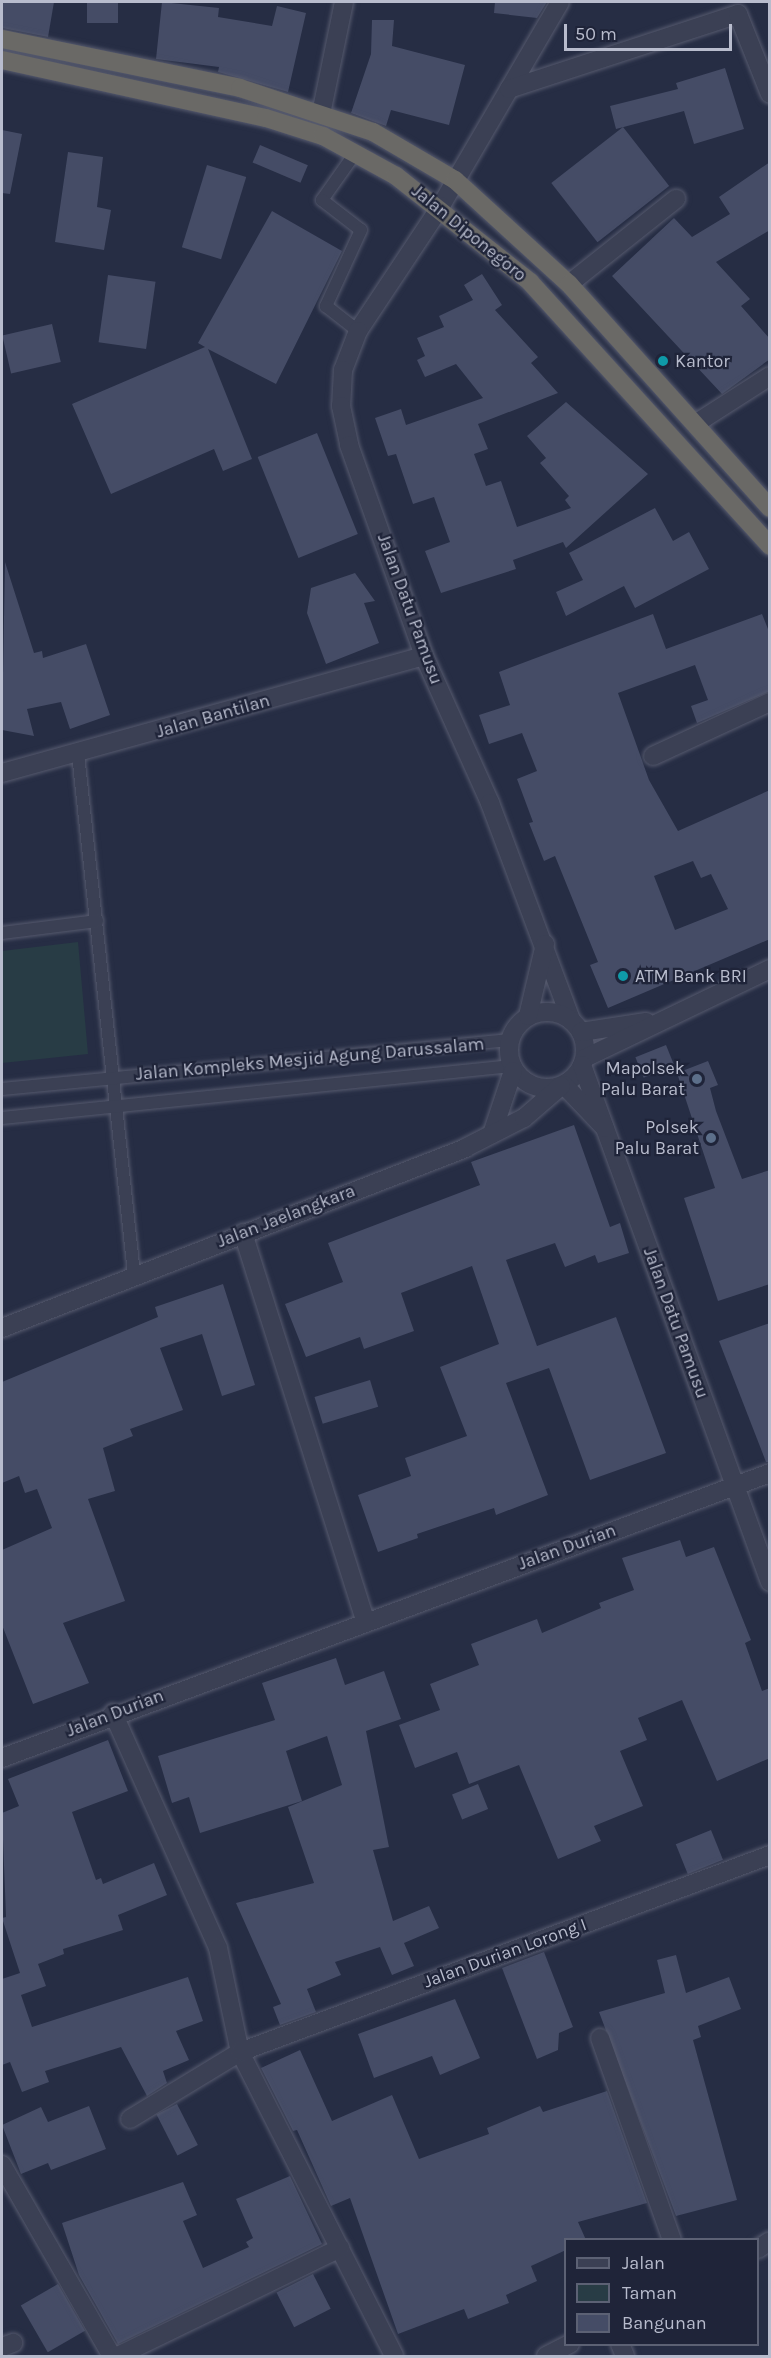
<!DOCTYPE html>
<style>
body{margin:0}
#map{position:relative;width:771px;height:2358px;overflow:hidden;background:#262d44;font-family:Karla,sans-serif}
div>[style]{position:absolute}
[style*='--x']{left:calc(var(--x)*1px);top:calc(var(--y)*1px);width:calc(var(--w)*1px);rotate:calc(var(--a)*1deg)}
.green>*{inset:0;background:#283c45}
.building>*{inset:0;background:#454c66;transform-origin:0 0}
.roads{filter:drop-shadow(0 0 2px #565a6e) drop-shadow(0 0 2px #565a6e)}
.service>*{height:12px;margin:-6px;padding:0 6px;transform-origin:6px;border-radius:6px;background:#3b4054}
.minor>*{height:18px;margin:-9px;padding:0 9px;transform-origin:9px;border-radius:9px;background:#3b4054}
.minor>.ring{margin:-9px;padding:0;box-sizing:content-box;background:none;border:18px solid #3b4054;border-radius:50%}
.trunk>*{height:18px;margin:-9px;padding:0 9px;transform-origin:9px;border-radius:9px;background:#6a6966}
.dots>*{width:16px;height:16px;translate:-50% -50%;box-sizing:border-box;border:3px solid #1f2439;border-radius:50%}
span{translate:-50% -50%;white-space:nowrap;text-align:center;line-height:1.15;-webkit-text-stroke:4.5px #1f2439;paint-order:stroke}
.street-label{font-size:18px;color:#b8bccd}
.poi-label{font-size:18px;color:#b8bccd}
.left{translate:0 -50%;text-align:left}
.right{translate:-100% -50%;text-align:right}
.frame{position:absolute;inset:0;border:3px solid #b8bccd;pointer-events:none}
.legend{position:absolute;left:564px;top:2238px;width:195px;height:108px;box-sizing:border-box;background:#1f2439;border:2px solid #5c6174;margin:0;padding:8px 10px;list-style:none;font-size:18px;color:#b8bccd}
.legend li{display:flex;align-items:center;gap:12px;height:30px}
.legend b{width:30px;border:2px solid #5c6174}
.scale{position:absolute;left:564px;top:24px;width:168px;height:27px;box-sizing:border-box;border:3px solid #b8bccd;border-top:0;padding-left:8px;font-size:18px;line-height:21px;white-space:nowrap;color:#b8bccd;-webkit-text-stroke:4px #1f2439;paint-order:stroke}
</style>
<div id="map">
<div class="green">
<div style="clip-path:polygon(78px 942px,88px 1054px,2px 1063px,2px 951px)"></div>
</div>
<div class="building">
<div style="clip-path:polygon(2px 2px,54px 2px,48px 37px,2px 28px)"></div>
<div style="left:87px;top:2px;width:31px;height:21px"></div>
<div style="clip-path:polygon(162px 2px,219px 8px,218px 17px,272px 26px,277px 6px,306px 13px,288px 92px,218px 72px,219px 67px,156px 59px)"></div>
<div style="clip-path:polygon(495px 2px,547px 2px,537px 18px,494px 13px)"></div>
<div style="clip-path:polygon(372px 20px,394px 20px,392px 46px,465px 65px,449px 125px,391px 110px,386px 126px,351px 113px,371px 54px)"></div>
<div style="clip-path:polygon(725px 68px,744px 129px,694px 144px,684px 111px,616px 129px,610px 106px,678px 89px,676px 83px)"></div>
<div style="left:623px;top:127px;width:75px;height:91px;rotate:52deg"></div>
<div style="clip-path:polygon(2px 130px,22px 134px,10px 194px,2px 193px)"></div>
<div style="left:260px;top:145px;width:52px;height:19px;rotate:23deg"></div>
<div style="clip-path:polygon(68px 152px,103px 157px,97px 207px,111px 210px,104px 250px,55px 242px)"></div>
<div style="clip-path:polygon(770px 162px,770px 230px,716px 262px,750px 299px,741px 306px,770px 339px,770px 359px,722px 394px,612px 276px,674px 218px,692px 237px,730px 214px,719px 197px)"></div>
<div style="left:207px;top:165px;width:41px;height:86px;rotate:17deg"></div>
<div style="clip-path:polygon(272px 211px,342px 251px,276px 384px,208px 349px,252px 459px,223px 471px,214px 449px,111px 494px,72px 404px,205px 347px,198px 343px)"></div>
<div style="clip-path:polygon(482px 274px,502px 305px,495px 310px,538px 357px,531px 363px,558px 393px,478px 424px,488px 449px,474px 454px,486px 486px,501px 481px,517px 527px,571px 508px,565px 500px,569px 496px,540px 463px,546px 458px,527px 436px,566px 402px,648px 474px,566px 548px,563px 542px,513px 560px,516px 569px,441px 593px,425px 551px,450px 542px,434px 497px,413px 504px,396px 454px,388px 456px,375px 418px,401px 409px,406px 425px,483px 398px,456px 364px,425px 377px,417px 360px,425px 356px,417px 338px,444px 327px,439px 316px,473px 300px,464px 285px)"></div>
<div style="left:108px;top:275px;width:48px;height:68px;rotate:8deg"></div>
<div style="left:52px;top:324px;width:39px;height:51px;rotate:77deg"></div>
<div style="left:317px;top:433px;width:109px;height:64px;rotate:68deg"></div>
<div style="clip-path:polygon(655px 508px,673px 541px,689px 532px,709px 569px,635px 608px,624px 586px,566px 616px,556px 592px,583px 580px,569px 553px)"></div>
<div style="clip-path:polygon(5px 562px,34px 653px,42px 651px,43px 658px,86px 644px,110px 715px,70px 729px,61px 702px,27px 709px,34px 736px,2px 730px)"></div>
<div style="clip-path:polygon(355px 573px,375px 601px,364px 603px,379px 643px,326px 664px,307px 613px,311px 588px)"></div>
<div style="clip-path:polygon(evenodd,653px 614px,666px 649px,762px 614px,770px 634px,770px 691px,704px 720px,697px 723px,691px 706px,708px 700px,695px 665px,618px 693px,649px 780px,678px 831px,770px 790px,770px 939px,608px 1008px,590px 965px,598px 962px,555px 856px,544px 861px,529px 823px,533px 822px,517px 779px,537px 771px,522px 733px,489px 744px,479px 715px,510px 705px,499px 672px,653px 614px,693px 861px,701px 878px,711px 874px,728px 909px,675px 930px,654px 876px,693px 861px)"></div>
<div style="left:666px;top:1045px;width:22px;height:33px;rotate:68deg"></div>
<div style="clip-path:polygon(708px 1061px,718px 1085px,710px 1088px,716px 1111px,742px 1179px,770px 1170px,770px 1284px,718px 1301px,684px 1198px,715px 1188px,677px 1073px)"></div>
<div style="clip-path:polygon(574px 1125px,610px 1227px,620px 1223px,629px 1253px,598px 1263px,595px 1255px,565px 1267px,555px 1243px,506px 1260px,537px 1346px,616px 1317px,666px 1453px,590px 1480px,549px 1368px,506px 1383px,548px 1495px,496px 1515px,494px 1508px,417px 1534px,418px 1538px,378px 1552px,358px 1495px,411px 1476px,405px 1458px,467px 1436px,440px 1367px,499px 1344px,472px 1266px,401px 1293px,414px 1331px,364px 1349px,360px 1337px,306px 1357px,285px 1304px,343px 1282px,328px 1243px,480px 1185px,471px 1162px)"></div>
<div style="clip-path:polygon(223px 1284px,255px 1385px,222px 1396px,202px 1334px,160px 1348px,183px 1410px,130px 1429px,133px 1436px,103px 1448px,115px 1491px,88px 1499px,125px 1601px,63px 1623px,89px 1683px,33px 1704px,2px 1625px,2px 1550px,52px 1528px,37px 1489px,25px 1493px,19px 1476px,2px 1483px,2px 1382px,158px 1317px,155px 1307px)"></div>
<div style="clip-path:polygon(770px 1323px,770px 1462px,766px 1462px,719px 1341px)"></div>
<div style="left:370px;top:1380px;width:28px;height:58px;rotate:73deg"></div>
<div style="clip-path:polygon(680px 1540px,686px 1557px,714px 1547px,751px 1640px,745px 1643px,762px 1691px,770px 1688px,770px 1758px,717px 1781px,682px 1700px,638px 1718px,647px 1740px,620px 1751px,643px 1806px,594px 1826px,601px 1841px,558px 1859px,519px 1765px,469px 1784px,457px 1752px,415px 1768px,399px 1725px,440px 1710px,430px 1684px,479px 1665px,471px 1644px,537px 1619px,542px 1633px,601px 1608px,599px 1603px,634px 1590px,622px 1558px)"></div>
<div style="clip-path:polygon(336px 1658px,345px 1685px,384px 1671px,401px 1719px,366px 1731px,389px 1847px,373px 1850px,393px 1921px,429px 1906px,439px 1928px,404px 1943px,414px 1966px,392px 1975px,380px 1947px,335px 1962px,341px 1975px,307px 1989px,316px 2012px,280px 2025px,273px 2007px,281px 2004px,236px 1903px,314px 1883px,288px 1807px,342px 1785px,327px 1736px,286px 1751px,302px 1801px,200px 1833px,189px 1797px,172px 1803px,158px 1756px,275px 1720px,262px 1683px)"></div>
<div style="clip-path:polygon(108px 1740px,128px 1791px,72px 1812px,96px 1880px,101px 1878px,103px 1884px,154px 1863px,167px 1895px,118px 1915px,123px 1930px,63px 1949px,64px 1954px,38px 1964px,46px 1986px,21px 1995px,32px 2027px,188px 1977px,203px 2021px,176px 2031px,189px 2060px,163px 2071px,167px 2083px,147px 2096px,121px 2047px,45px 2071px,49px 2082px,22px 2092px,10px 2062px,2px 2065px,2px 1979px,20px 1973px,2px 1918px,6px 1917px,2px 1813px,19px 1806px,8px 1779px)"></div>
<div style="left:478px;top:1784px;width:27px;height:28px;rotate:68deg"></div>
<div style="left:711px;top:1830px;width:32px;height:38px;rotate:68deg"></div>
<div style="clip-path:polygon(544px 1952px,573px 2027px,559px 2033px,558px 2050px,537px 2059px,502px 1968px)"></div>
<div style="clip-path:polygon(676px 1955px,686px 1993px,729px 1977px,741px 2009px,698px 2026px,701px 2037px,693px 2040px,737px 2200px,676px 2216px,599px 2012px,665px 1993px,657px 1960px)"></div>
<div style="clip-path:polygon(455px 1999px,480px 2058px,440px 2075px,432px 2056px,374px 2078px,358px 2034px)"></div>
<div style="clip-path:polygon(300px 2050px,332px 2121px,392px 2095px,419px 2159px,489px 2134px,487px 2128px,540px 2106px,543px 2112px,607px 2091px,647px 2203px,578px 2222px,586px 2240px,566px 2240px,566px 2250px,531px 2266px,537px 2281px,506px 2295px,509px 2303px,468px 2319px,464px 2309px,398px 2334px,350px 2198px,331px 2206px,297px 2130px,293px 2131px,261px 2068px)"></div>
<div style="left:177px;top:2104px;width:46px;height:23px;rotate:63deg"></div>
<div style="clip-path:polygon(89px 2106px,106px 2149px,51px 2170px,48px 2163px,21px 2174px,2px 2125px,41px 2107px,48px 2122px)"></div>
<div style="clip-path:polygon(290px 2176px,322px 2244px,118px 2344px,79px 2275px,62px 2223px,183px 2182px,197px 2215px,183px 2221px,203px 2268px,249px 2247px,246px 2242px,253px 2238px,236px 2199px)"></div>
<div style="left:313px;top:2274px;width:39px;height:41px;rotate:63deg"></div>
<div style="left:58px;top:2284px;width:54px;height:43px;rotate:60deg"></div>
</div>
<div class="roads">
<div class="service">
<div style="--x:356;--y:152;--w:59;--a:125.3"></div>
<div style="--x:322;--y:200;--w:49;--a:37.6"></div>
<div style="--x:361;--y:230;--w:84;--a:114.7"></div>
<div style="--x:326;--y:306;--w:41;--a:38"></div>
<div style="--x:78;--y:754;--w:523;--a:83.85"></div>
<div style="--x:2;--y:933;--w:96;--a:-7.2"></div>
<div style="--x:2;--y:1089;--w:509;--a:-5.52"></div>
<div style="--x:2;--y:1118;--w:512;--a:-5.83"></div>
</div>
<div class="minor">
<div style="--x:560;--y:2;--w:236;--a:120.3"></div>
<div style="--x:441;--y:206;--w:150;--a:123.6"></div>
<div style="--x:358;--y:331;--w:42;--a:111"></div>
<div style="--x:343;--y:370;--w:36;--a:93"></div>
<div style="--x:341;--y:406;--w:40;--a:78"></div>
<div style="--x:349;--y:445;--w:224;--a:70.4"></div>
<div style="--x:424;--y:656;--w:161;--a:65.8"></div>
<div style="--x:490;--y:803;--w:232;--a:69.5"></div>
<div style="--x:509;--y:89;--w:241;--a:-18.1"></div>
<div style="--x:738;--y:14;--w:86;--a:68.2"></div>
<div style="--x:321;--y:114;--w:114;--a:-78.4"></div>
<div style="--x:569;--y:284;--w:137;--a:-38.5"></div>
<div style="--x:695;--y:424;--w:89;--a:-32.6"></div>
<div style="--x:653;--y:756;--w:129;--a:-24.8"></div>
<div style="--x:2;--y:773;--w:438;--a:-15.5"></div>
<div class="ring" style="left:509px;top:1012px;width:58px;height:58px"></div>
<div style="--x:528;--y:1016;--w:74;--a:-76.7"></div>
<div style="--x:581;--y:1032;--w:66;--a:-8.7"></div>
<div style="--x:585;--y:1058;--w:205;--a:-25.7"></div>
<div style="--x:582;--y:1065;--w:550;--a:70.02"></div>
<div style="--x:564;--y:1085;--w:59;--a:46.4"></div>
<div style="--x:492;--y:1134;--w:66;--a:-71.6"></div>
<div style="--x:243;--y:1233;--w:408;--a:72.5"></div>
<div style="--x:2;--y:1328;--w:497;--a:-21.2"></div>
<div style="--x:465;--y:1148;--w:66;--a:-27"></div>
<div style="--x:524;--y:1118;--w:49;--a:-40.9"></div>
<div style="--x:113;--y:1713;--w:257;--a:65.9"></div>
<div style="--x:218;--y:1948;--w:106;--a:78.1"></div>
<div style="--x:240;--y:2052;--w:341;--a:63.1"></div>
<div style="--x:2;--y:1758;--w:819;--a:-20.36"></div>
<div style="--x:600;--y:2038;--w:214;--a:70.4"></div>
<div style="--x:130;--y:2119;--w:129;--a:-31.3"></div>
<div style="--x:240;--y:2052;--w:565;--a:-20.39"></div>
<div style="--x:2;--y:2165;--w:220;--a:60.1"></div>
<div style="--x:758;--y:2249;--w:14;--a:-34"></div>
<div style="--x:620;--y:2344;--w:13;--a:67"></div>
<div style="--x:2;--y:2347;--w:12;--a:-20"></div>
<div style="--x:118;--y:2356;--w:247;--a:-25.9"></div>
<div style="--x:546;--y:2356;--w:27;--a:-27"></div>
</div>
<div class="trunk">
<div style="--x:2;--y:39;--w:243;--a:11.6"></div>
<div style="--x:240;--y:88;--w:140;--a:18.3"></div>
<div style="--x:373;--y:132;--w:95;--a:30.3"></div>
<div style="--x:455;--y:180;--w:154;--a:42.4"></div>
<div style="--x:569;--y:284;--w:301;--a:48.1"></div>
<div style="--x:2;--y:60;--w:270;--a:12.4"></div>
<div style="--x:266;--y:118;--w:60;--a:17.5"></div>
<div style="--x:323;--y:136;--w:83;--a:28.7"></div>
<div style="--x:396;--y:176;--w:171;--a:38.3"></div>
<div style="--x:530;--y:282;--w:357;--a:47.7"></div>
</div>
</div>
<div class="dots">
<div style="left:663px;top:361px;background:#0f9aa8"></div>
<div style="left:623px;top:976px;background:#0f9aa8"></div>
<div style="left:697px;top:1079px;background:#5c6f8a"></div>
<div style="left:711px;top:1138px;background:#5c6f8a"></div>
</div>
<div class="street-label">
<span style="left:469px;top:233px;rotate:39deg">Jalan Diponegoro</span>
<span style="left:410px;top:609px;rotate:70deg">Jalan Datu Pamusu</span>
<span style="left:213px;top:716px;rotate:-16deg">Jalan Bantilan</span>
<span style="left:310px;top:1059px;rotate:-5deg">Jalan Kompleks Mesjid Agung Darussalam</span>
<span style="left:286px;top:1216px;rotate:-21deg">Jalan Jaelangkara</span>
<span style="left:676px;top:1323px;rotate:70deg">Jalan Datu Pamusu</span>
<span style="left:567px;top:1547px;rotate:-20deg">Jalan Durian</span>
<span style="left:115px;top:1713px;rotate:-21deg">Jalan Durian</span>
<span style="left:505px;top:1953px;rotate:-20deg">Jalan Durian Lorong I</span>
</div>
<div class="poi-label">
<span class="left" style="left:675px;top:361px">Kantor</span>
<span class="left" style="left:635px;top:976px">ATM Bank BRI</span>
<span class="right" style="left:685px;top:1079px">Mapolsek<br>Palu Barat</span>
<span class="right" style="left:699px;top:1138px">Polsek<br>Palu Barat</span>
</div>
<div class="frame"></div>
<ul class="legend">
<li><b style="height:8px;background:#3b4054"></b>Jalan</li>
<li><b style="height:16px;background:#283c45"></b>Taman</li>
<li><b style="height:16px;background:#454c66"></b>Bangunan</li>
</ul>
<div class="scale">50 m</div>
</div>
